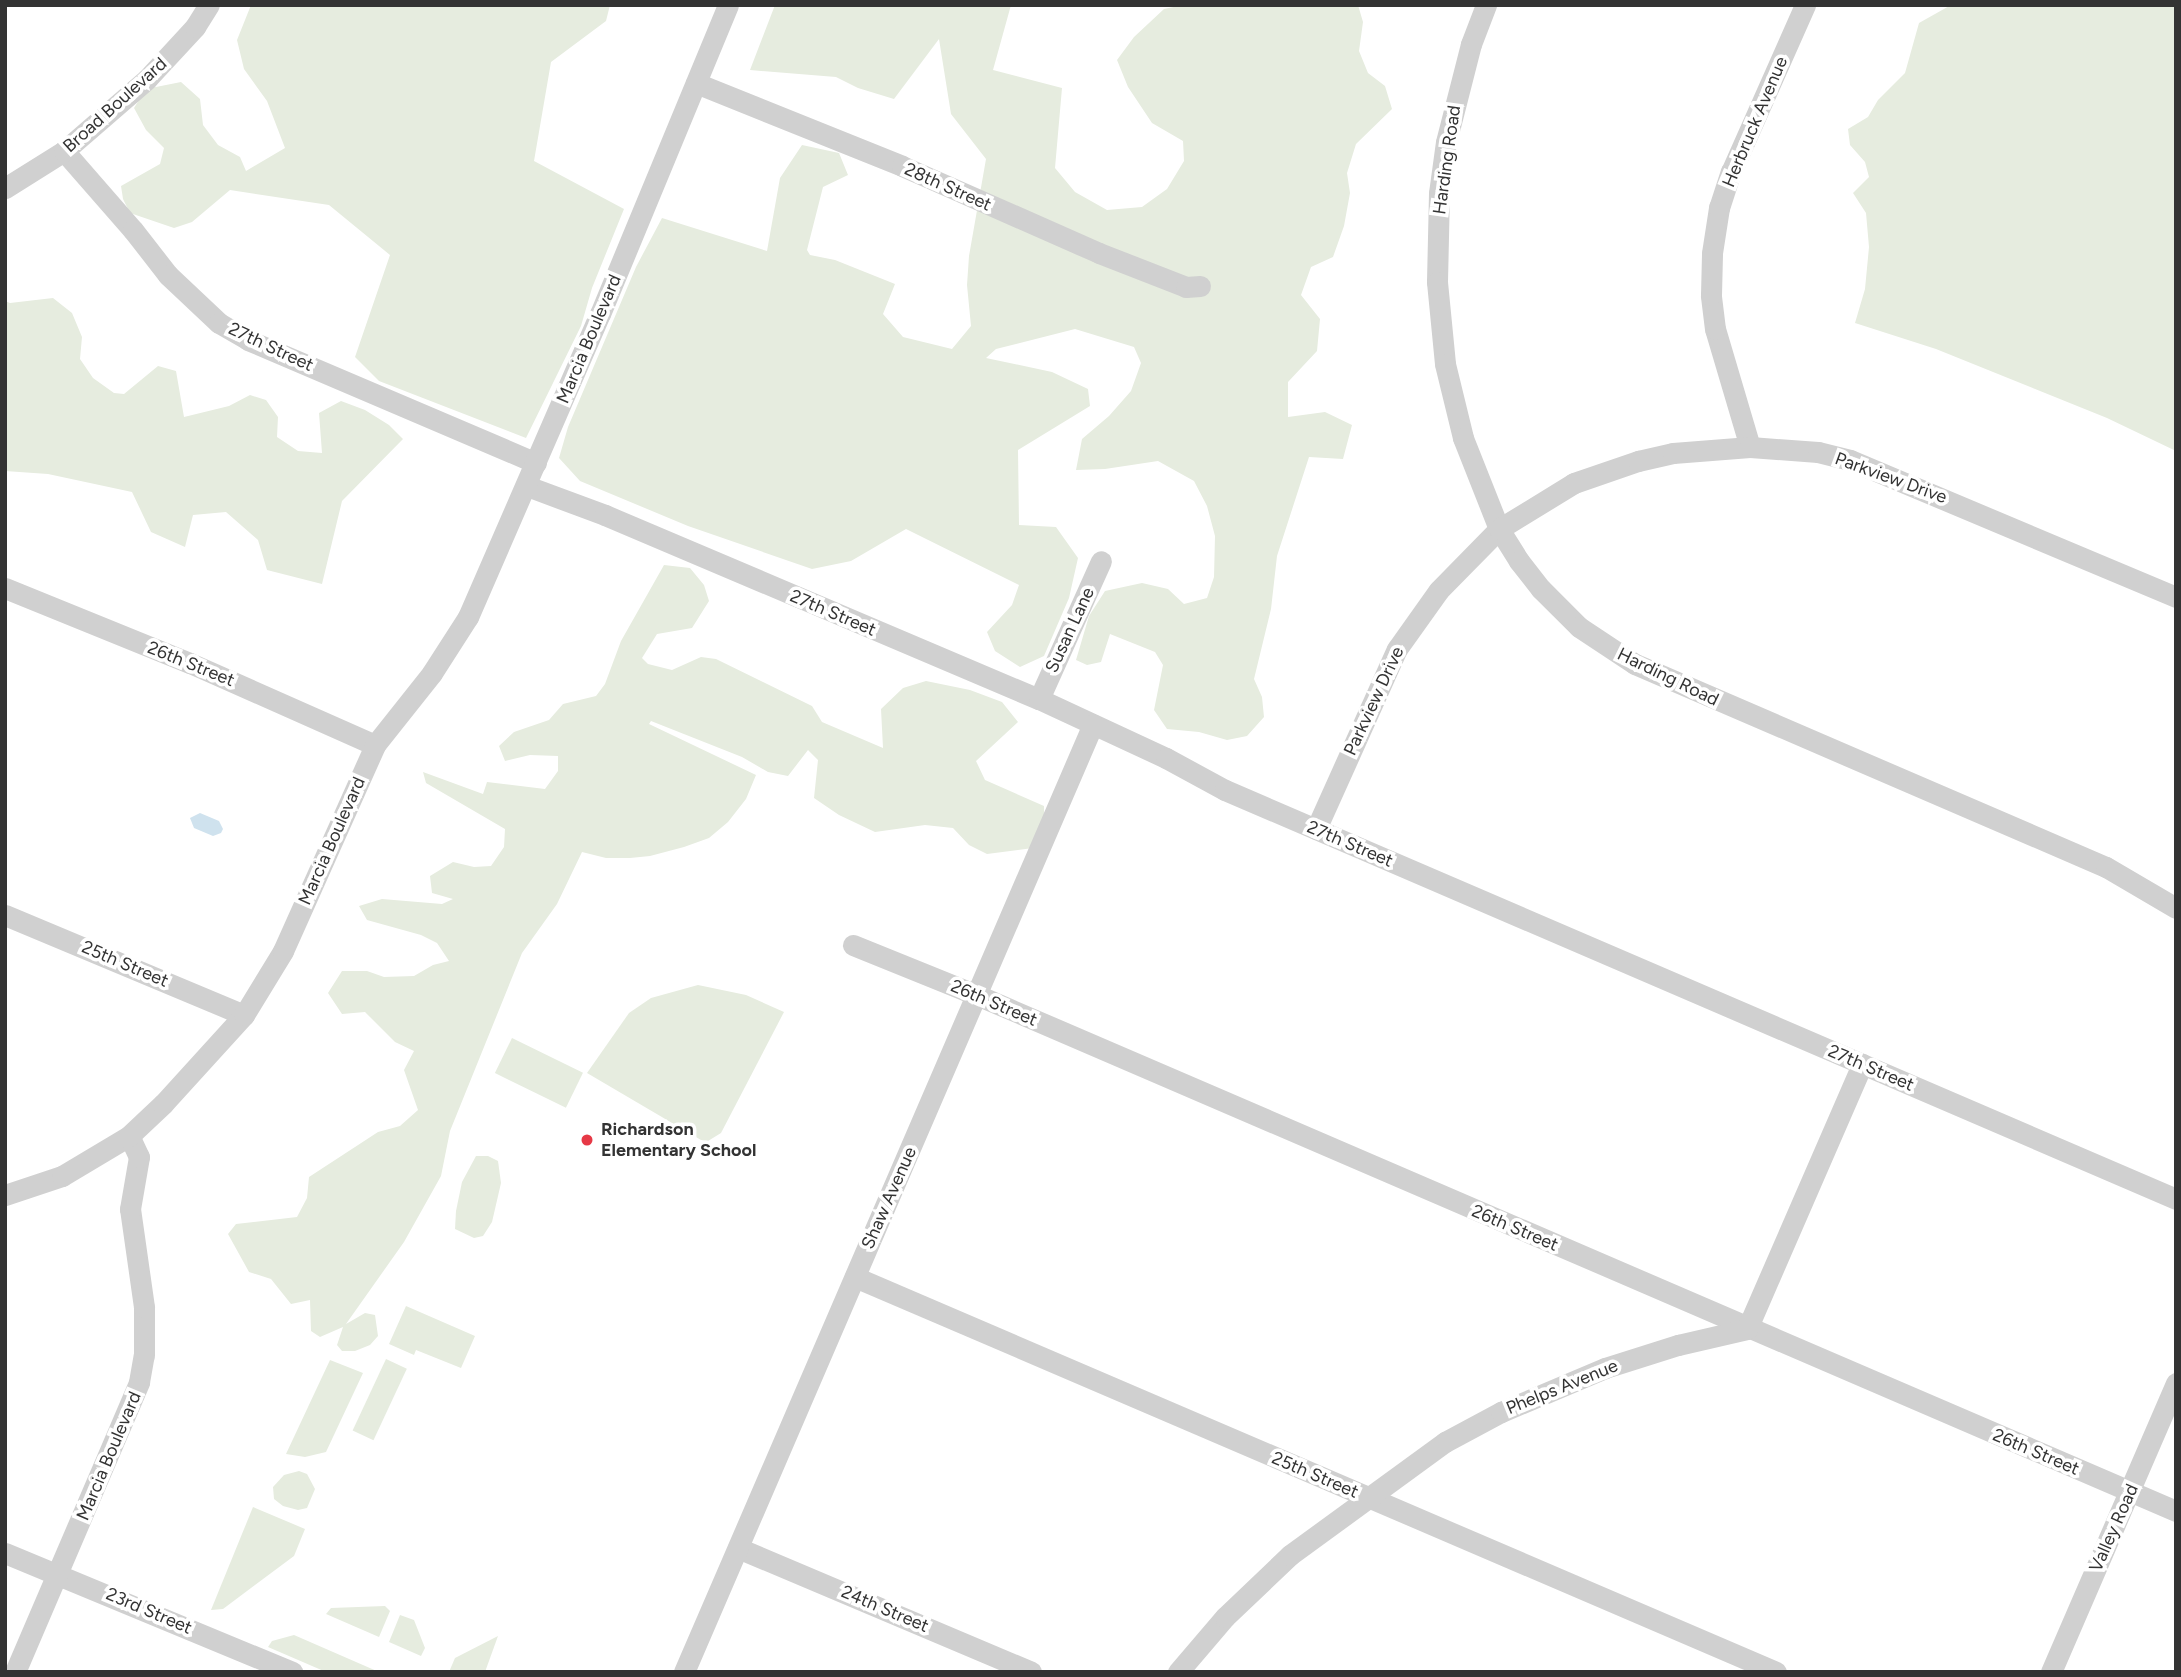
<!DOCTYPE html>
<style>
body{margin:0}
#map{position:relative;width:2181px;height:1677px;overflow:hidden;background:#fff;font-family:Figtree,sans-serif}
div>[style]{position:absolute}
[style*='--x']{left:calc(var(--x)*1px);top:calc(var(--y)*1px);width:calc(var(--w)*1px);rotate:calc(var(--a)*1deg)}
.green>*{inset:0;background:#e6ecdf;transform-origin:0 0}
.water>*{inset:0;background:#cfe2ee}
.minor>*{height:21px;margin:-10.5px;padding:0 10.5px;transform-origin:10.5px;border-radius:10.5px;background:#d0d0d0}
.dots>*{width:19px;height:19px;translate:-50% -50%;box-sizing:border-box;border:4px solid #fff;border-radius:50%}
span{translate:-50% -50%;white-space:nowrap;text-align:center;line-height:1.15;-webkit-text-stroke:7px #fff;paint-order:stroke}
.street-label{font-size:18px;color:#333}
.poi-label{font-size:18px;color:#333;font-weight:700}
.left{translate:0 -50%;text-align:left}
.frame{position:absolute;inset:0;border:7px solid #333;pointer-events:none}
</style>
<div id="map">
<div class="green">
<div style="clip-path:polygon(251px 5px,610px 5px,606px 21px,551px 62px,534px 161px,624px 209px,592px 288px,581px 326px,526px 438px,379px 381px,355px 357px,390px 255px,329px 205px,230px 190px,192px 222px,174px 228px,130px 213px,123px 199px,121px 186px,160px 164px,164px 148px,146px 130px,134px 108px,146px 89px,181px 82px,200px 99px,203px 125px,218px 145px,240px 157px,246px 171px,285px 148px,267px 101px,244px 69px,237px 40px)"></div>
<div style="clip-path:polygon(775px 5px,1011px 5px,993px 70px,1062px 88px,1055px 168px,1075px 192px,1107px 210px,1142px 207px,1167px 189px,1184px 161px,1183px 141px,1152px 123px,1128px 87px,1117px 60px,1134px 37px,1164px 9px,1183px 5px,1358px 5px,1363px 22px,1359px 51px,1368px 73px,1385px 86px,1392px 109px,1356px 144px,1347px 173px,1350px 193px,1344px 226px,1333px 257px,1311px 267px,1301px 295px,1320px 319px,1317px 351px,1288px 382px,1288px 417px,1325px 412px,1352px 425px,1343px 459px,1309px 457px,1277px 556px,1271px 609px,1254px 679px,1262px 697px,1264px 717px,1247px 736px,1227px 740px,1199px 732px,1167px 729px,1154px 710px,1163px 665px,1155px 652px,1110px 634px,1101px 662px,1087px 665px,1076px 660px,1089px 616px,1105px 591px,1142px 583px,1168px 589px,1184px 604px,1207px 598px,1214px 577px,1215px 536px,1207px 506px,1194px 481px,1158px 461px,1105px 469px,1076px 470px,1082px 439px,1109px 416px,1131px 391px,1141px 363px,1134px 347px,1075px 329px,996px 349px,986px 358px,1052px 372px,1088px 389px,1090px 406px,1018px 450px,1019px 525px,1056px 527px,1078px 558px,1069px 598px,1044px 656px,1020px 667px,995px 651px,987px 632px,1012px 605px,1019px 585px,906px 529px,851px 561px,812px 569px,688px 526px,580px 481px,559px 458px,568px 427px,636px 267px,662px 218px,767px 251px,780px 178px,802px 145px,839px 153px,848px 175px,823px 187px,807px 250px,810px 255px,835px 260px,895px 284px,883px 314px,903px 337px,952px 349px,971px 326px,967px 285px,969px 256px,986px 159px,951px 114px,939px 39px,894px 99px,858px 88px,836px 77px,750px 70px)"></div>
<div style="clip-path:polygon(1951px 5px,2176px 5px,2176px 451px,2107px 418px,1936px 349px,1855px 323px,1865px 289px,1869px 247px,1866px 213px,1853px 193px,1869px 177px,1865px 162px,1850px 145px,1848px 129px,1868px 117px,1878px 100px,1905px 73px,1919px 23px)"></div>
<div style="clip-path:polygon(53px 298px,72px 313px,82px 337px,80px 359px,93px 378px,114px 393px,124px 394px,158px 366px,176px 371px,184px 417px,229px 406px,250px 395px,266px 400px,278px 417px,277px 437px,298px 451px,322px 453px,319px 413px,341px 401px,365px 410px,389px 425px,403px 439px,342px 501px,322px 584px,267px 570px,258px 540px,226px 512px,193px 515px,185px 547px,151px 532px,132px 492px,48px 474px,5px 471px,5px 301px,10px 303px)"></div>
<div style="clip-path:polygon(664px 565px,690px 568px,704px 585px,709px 601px,692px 628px,657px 634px,642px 658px,648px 664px,672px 670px,701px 657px,716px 659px,812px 706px,822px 722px,883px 748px,881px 709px,903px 688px,926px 681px,970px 690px,1002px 702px,1018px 722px,976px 761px,985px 780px,1044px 806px,1044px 829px,1033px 848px,987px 854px,969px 845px,953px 828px,925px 825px,875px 832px,839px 815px,814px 798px,818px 760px,808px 750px,788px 776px,768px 772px,742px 757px,651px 721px,649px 724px,756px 775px,746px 799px,728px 822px,709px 838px,684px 847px,650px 856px,630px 858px,606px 858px,582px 852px,557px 904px,522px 953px,450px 1131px,441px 1176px,404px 1242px,346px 1324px,365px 1313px,375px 1315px,378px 1336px,370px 1345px,355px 1351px,342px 1351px,337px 1345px,343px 1327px,320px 1337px,311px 1331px,310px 1300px,291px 1304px,271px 1279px,249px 1272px,228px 1234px,236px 1224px,297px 1217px,307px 1198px,309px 1177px,378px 1132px,400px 1126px,418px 1110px,404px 1070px,414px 1051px,395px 1042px,365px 1012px,342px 1014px,328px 993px,342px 971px,367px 971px,384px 977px,414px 976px,433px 965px,449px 961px,437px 943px,421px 935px,367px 920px,359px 906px,382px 899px,442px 904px,453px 899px,432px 893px,430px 876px,453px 862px,474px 867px,491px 866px,504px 847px,505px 829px,426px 783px,423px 772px,483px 794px,487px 782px,545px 789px,558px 771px,558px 756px,530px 755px,505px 761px,499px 746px,514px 732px,549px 720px,563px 704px,596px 696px,605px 684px,621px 641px)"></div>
<div style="clip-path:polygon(698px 985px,746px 995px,784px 1012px,721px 1133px,708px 1141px,701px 1140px,587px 1073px,629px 1013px,651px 998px)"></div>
<div style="left:512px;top:1038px;width:79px;height:39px;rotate:26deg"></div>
<div style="clip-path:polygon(476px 1156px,488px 1156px,498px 1161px,501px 1183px,492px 1222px,483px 1236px,474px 1238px,455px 1229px,456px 1211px,462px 1182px)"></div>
<div style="clip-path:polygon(406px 1306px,475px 1336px,461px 1368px,416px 1350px,414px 1355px,389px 1344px)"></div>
<div style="left:386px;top:1359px;width:23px;height:79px;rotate:25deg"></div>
<div style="clip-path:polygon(330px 1360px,363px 1373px,326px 1452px,305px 1457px,286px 1454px)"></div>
<div style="clip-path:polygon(299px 1471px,307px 1474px,315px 1489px,307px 1508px,298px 1510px,283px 1506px,274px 1499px,273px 1487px,284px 1475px)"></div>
<div style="clip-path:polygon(253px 1507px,305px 1529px,294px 1556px,223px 1609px,211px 1610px)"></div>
<div style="clip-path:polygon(385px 1606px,390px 1611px,379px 1637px,326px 1614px,331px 1608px)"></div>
<div style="clip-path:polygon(400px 1615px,414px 1620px,425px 1648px,421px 1656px,389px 1642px)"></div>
<div style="clip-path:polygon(294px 1635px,379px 1672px,326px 1672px,268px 1647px,272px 1641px)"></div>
<div style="clip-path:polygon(498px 1636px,485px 1672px,449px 1672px,455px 1658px)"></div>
</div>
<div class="water">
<div style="clip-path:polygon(200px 813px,219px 821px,223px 829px,221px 833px,213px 836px,194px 828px,190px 818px)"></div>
</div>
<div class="minor">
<div style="--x:1486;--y:5;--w:42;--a:111"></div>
<div style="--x:1471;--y:44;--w:101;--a:104.3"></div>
<div style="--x:1446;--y:142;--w:51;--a:97.8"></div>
<div style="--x:1439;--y:193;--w:89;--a:91.3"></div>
<div style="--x:1437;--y:282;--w:82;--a:84.4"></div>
<div style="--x:1445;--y:364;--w:76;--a:76.3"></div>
<div style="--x:1463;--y:438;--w:98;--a:68.4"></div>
<div style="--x:1499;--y:529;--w:38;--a:58"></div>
<div style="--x:1519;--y:561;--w:36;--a:52"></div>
<div style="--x:1541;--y:589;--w:54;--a:45"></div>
<div style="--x:1579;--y:627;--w:67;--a:33.5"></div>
<div style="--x:1635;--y:664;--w:513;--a:23.32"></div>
<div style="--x:2106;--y:867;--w:81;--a:30.4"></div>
<div style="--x:696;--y:83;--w:222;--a:21.9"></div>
<div style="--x:902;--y:166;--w:215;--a:23.8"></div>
<div style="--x:1099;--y:253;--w:93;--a:21.3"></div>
<div style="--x:1186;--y:287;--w:14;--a:-4"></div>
<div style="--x:64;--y:151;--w:105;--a:48.9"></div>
<div style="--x:133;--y:230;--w:57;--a:52.1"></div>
<div style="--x:168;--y:275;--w:70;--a:43.3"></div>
<div style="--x:219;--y:323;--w:34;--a:30"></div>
<div style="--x:248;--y:340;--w:313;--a:23.1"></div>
<div style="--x:5;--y:188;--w:70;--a:-32.1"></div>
<div style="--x:64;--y:151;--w:110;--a:-40.9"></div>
<div style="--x:147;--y:79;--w:71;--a:-47.3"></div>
<div style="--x:195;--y:27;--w:26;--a:-58"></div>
<div style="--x:1750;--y:447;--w:123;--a:-106.5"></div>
<div style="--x:1715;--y:329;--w:34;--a:-97"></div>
<div style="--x:1711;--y:295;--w:42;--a:-88.6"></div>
<div style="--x:1712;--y:253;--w:46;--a:-81.2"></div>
<div style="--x:1719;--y:208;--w:38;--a:-72"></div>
<div style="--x:1731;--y:172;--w:183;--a:-66.1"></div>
<div style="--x:527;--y:486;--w:83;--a:20.4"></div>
<div style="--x:605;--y:515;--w:471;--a:23"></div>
<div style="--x:1039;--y:699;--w:140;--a:24.9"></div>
<div style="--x:1166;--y:758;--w:67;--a:28.5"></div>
<div style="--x:1225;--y:790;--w:1035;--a:23.27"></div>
<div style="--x:5;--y:588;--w:200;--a:22.1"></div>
<div style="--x:190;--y:663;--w:202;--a:23.9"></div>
<div style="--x:1039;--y:699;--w:151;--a:-65.8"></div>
<div style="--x:1316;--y:829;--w:197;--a:-65.8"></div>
<div style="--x:1397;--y:649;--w:72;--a:-54.6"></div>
<div style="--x:1439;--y:590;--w:86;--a:-45.5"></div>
<div style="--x:1499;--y:529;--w:88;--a:-31.5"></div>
<div style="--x:1574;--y:483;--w:68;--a:-19"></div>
<div style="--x:1638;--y:461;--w:36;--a:-13"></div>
<div style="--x:1673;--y:453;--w:77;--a:-4.5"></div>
<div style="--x:1750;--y:447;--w:68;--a:4.2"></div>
<div style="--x:1818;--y:452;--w:33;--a:14"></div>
<div style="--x:1850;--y:460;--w:354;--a:22.8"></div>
<div style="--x:5;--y:915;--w:259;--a:22.7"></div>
<div style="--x:853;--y:945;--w:134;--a:22"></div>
<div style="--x:977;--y:995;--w:1305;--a:23.29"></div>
<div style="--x:5;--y:1195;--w:60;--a:-18.4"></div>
<div style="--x:62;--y:1176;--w:78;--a:-30.8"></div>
<div style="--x:855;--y:1277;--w:1002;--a:23.21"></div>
<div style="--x:738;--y:1548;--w:318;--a:22.9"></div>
<div style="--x:5;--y:1553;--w:311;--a:22.5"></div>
<div style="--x:15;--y:1672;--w:315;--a:-66.8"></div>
<div style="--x:139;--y:1382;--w:27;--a:-80"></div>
<div style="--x:144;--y:1355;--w:48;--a:-90"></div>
<div style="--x:144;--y:1307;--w:99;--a:-98.1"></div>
<div style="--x:130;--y:1209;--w:53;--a:-80.2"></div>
<div style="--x:139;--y:1157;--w:23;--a:-115"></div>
<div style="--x:129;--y:1136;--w:47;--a:-43.3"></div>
<div style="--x:163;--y:1104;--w:120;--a:-47.7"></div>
<div style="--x:244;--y:1015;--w:75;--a:-58.6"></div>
<div style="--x:283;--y:951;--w:226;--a:-65.9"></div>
<div style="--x:375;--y:745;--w:92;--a:-51.6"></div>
<div style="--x:432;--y:673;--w:67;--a:-57.3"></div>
<div style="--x:468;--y:617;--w:331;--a:-66.5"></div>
<div style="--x:600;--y:314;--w:334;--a:-67.5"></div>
<div style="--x:684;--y:1672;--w:1032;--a:-66.66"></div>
<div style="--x:1178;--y:1672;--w:72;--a:-49.5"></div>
<div style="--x:1225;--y:1617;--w:90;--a:-43.6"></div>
<div style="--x:1290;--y:1555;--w:192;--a:-36.1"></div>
<div style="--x:1445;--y:1442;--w:64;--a:-28.2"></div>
<div style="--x:1501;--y:1412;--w:113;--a:-22.9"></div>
<div style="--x:1605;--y:1368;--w:77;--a:-17.5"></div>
<div style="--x:1678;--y:1345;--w:71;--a:-13.1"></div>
<div style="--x:1747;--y:1329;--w:289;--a:-66.5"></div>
<div style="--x:2051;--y:1672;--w:315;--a:-66.6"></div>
</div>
<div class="dots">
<div style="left:587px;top:1140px;background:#e63946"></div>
</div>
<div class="street-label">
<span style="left:115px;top:105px;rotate:-42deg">Broad Boulevard</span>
<span style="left:1755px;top:122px;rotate:-67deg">Herbruck Avenue</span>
<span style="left:1447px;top:160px;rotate:-82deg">Harding Road</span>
<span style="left:948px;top:187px;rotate:24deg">28th Street</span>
<span style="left:589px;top:339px;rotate:-67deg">Marcia Boulevard</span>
<span style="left:271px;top:347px;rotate:25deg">27th Street</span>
<span style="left:1891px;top:478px;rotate:20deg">Parkview Drive</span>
<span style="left:833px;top:613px;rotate:23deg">27th Street</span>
<span style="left:1070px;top:630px;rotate:-65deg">Susan Lane</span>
<span style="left:191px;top:664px;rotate:22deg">26th Street</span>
<span style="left:1668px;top:677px;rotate:26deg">Harding Road</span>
<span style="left:1374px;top:701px;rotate:-65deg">Parkview Drive</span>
<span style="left:332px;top:841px;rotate:-66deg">Marcia Boulevard</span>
<span style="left:1350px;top:844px;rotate:23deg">27th Street</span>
<span style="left:125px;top:964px;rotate:23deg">25th Street</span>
<span style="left:994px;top:1003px;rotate:23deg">26th Street</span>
<span style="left:1871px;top:1068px;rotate:23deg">27th Street</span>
<span style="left:889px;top:1198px;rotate:-66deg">Shaw Avenue</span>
<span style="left:1515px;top:1228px;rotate:23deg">26th Street</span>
<span style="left:1562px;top:1387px;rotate:-22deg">Phelps Avenue</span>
<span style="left:2036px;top:1452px;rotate:23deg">26th Street</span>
<span style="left:109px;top:1456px;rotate:-67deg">Marcia Boulevard</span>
<span style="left:1315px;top:1475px;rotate:23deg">25th Street</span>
<span style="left:2114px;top:1528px;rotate:-66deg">Valley Road</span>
<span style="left:885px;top:1609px;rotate:23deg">24th Street</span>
<span style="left:149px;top:1611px;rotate:23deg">23rd Street</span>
</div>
<div class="poi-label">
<span class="left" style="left:601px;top:1140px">Richardson<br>Elementary School</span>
</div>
<div class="frame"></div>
</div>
